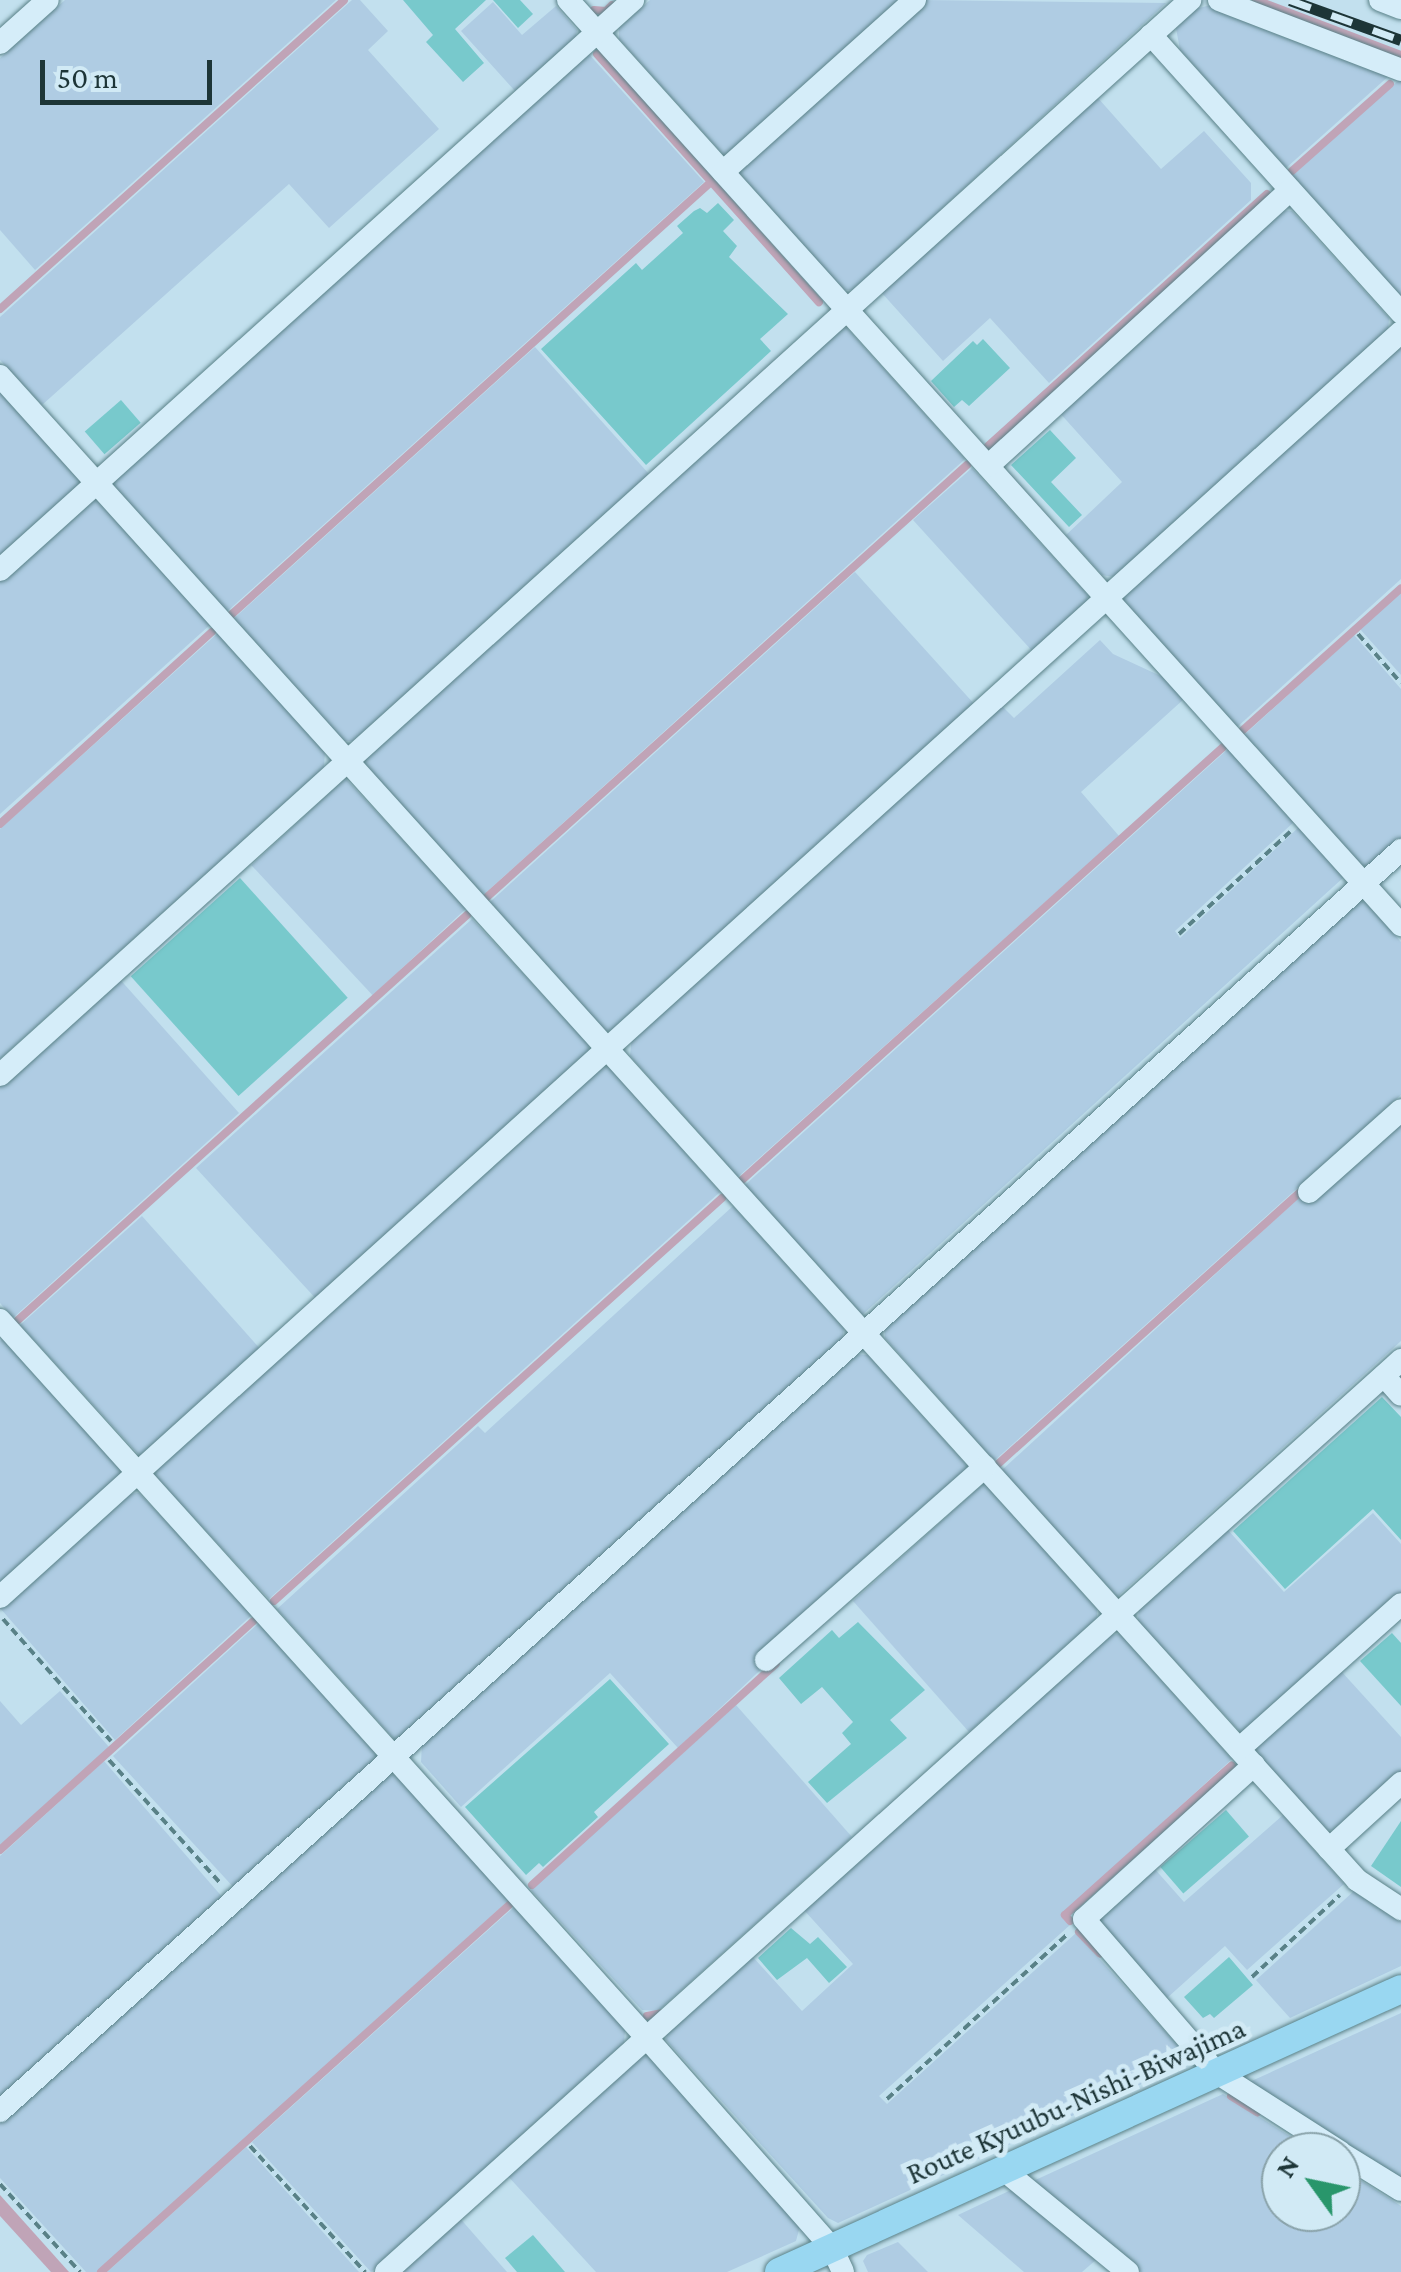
<!DOCTYPE html>
<style>
body{margin:0}
#map{position:relative;width:1401px;height:2272px;overflow:hidden;background:#c2e0ee;font-family:"Crimson Pro",serif}
div>[style]{position:absolute}
[style*='--x']{left:calc(var(--x)*1px);top:calc(var(--y)*1px);width:calc(var(--w)*1px);rotate:calc(var(--a)*1deg)}
.farmland>*{inset:0;background:#afcce3;transform-origin:0 0}
.water>*{inset:0;background:#c0a4b7}
.stream>*{height:8px;margin:-4px;padding:0 4px;transform-origin:4px;border-radius:4px;background:#c0a4b7}
.building>*{inset:0;background:#78c9cc;transform-origin:0 0}
.path>*{height:4px;margin-top:-2px;transform-origin:0;background:repeating-linear-gradient(90deg,#598187 0 8px,transparent 0 13px)}
.roads{filter:drop-shadow(0 0 2px #598187) drop-shadow(0 0 2px #598187)}
.minor>*{height:22px;margin:-11px;padding:0 11px;transform-origin:11px;border-radius:11px;background:#d5edf9}
.major>*{height:28px;margin:-14px;padding:0 14px;transform-origin:14px;border-radius:14px;background:#99d7f1}
.rail>*{height:11px;margin-top:-5.5px;transform-origin:0;background:repeating-linear-gradient(90deg,#d1eaf5 0 22px,#1d3537 0 44px);box-sizing:border-box;border-block:2px solid #1d3537}
span{translate:-50% -50%;white-space:nowrap;text-align:center;line-height:1.15;-webkit-text-stroke:10px #d1eaf5;paint-order:stroke}
.street-label{font-size:30px;color:#1d3537}
.north{position:absolute;left:1261px;top:2132px;width:100px;height:100px;box-sizing:border-box;background:#d1eaf5;border:2px solid #89a2a9;border-radius:50%;rotate:303deg;font-size:28px;font-weight:700;line-height:40px;text-align:center;color:#1d3537}
.north::after{content:'';display:block;margin:auto;width:35px;height:45px;background:#29966b;clip-path:polygon(50% 0,100% 100%,50% 72%,0 100%)}
.scale{position:absolute;left:40px;top:60px;width:172px;height:45px;box-sizing:border-box;border:5px solid #1d3537;border-top:0;padding-left:12px;font-size:30px;line-height:35px;white-space:nowrap;color:#1d3537;-webkit-text-stroke:8px #d1eaf5;paint-order:stroke}
</style>
<div id="map">
<div class="farmland">
<div style="clip-path:polygon(65px 0,336px 0,35px 270px,0 230px,0 58px)"></div>
<div style="clip-path:polygon(352px 0,360px 0,388px 31px,368px 50px,439px 129px,329px 228px,289px 184px,42px 405px,0 360px,0 317px)"></div>
<div style="clip-path:polygon(650px 0,905px 0,727px 159px,619px 39px,619px 28px)"></div>
<div style="clip-path:polygon(922px 0,1166px 3px,853px 290px,843px 290px,735px 168px)"></div>
<div style="clip-path:polygon(493px 2px,522px 35px,556px 6px,577px 30px,576px 37px,515px 91px,461px 31px)"></div>
<div style="clip-path:polygon(1211px 5px,1391px 74px,1286px 168px,1180px 50px,1176px 28px,1195px 9px)"></div>
<div style="left:587px;top:52px;width:175px;height:643px;rotate:48deg"></div>
<div style="clip-path:polygon(1401px 78px,1401px 297px,1292px 176px)"></div>
<div style="clip-path:polygon(1098px 98px,1161px 169px,1204px 131px,1251px 183px,1251px 200px,1049px 383px,990px 318px,943px 361px,881px 292px)"></div>
<div style="clip-path:polygon(1280px 210px,1292px 211px,1389px 318px,1388px 332px,1114px 577px,1102px 575px,1066px 535px,1122px 482px,1058px 411px)"></div>
<div style="clip-path:polygon(838px 327px,847px 328px,965px 459px,480px 898px,361px 764px)"></div>
<div style="clip-path:polygon(1401px 343px,1401px 579px,1236px 728px,1123px 601px,1124px 596px)"></div>
<div style="clip-path:polygon(535px 347px,649px 474px,353px 741px,339px 741px,231px 621px)"></div>
<div style="clip-path:polygon(0 389px,82px 480px,80px 490px,0 561px)"></div>
<div style="clip-path:polygon(972px 468px,1088px 595px,1086px 606px,1034px 653px,913px 520px)"></div>
<div style="clip-path:polygon(94px 499px,100px 500px,211px 624px,0 814px,0 578px)"></div>
<div style="clip-path:polygon(855px 572px,976px 706px,618px 1030px,605px 1031px,490px 902px)"></div>
<div style="clip-path:polygon(1401px 592px,1401px 675px,1360px 629px)"></div>
<div style="clip-path:polygon(219px 632px,325px 750px,324px 768px,0 1059px,0 829px)"></div>
<div style="clip-path:polygon(1354px 635px,1401px 689px,1401px 840px,1373px 865px,1361px 866px,1243px 736px)"></div>
<div style="clip-path:polygon(1100px 640px,1113px 654px,1165px 678px,1184px 699px,1081px 792px,1119px 836px,738px 1177px,630px 1056px,632px 1036px,1000px 704px,1014px 718px)"></div>
<div style="clip-path:polygon(1229px 748px,1295px 821px,1175px 931px,1180px 938px,1299px 827px,1344px 877px,862px 1315px,745px 1185px)"></div>
<div style="left:345px;top:778px;width:178px;height:128px;rotate:47deg"></div>
<div style="clip-path:polygon(1353px 900px,1366px 902px,1401px 942px,1401px 1095px,994px 1461px,885px 1338px,884px 1322px)"></div>
<div style="clip-path:polygon(472px 919px,589px 1044px,588px 1058px,318px 1301px,196px 1168px)"></div>
<div style="clip-path:polygon(117px 976px,239px 1113px,13px 1318px,0 1303px,0 1083px)"></div>
<div style="clip-path:polygon(604px 1066px,610px 1067px,720px 1192px,269px 1599px,155px 1476px,156px 1465px)"></div>
<div style="clip-path:polygon(1401px 1119px,1401px 1341px,1117px 1597px,1002px 1470px,1305px 1192px)"></div>
<div style="clip-path:polygon(733px 1206px,844px 1328px,842px 1341px,403px 1738px,394px 1739px,277px 1609px,478px 1426px,485px 1433px)"></div>
<div style="clip-path:polygon(142px 1216px,262px 1351px,147px 1455px,139px 1455px,20px 1325px)"></div>
<div style="clip-path:polygon(4px 1337px,122px 1466px,120px 1475px,0 1583px,0 1341px)"></div>
<div style="clip-path:polygon(853px 1354px,868px 1355px,971px 1470px,678px 1748px,610px 1673px,461px 1807px,421px 1762px,422px 1744px)"></div>
<div style="clip-path:polygon(984px 1483px,1097px 1609px,1097px 1618px,969px 1732px,853px 1601px)"></div>
<div style="clip-path:polygon(139px 1493px,254px 1613px,115px 1740px,0 1608px,125px 1494px)"></div>
<div style="clip-path:polygon(1373px 1513px,1401px 1544px,1401px 1598px,1245px 1737px,1138px 1621px,1139px 1608px,1227px 1529px,1284px 1592px)"></div>
<div style="clip-path:polygon(261px 1621px,378px 1750px,374px 1765px,236px 1890px,113px 1756px)"></div>
<div style="clip-path:polygon(1120px 1634px,1232px 1759px,1061px 1915px,1070px 1925px,879px 2096px,887px 2104px,1076px 1933px,1192px 2061px,838px 2223px,828px 2218px,666px 2040px,667px 2032px,752px 1956px,802px 2011px,853px 1964px,803px 1909px,1108px 1635px)"></div>
<div style="clip-path:polygon(1341px 1671px,1401px 1737px,1401px 1772px,1338px 1830px,1326px 1830px,1253px 1751px)"></div>
<div style="clip-path:polygon(60px 1691px,109px 1747px,0 1845px,0 1701px,21px 1725px)"></div>
<div style="clip-path:polygon(736px 1705px,852px 1837px,658px 2011px,642px 2010px,531px 1890px)"></div>
<div style="clip-path:polygon(104px 1761px,224px 1899px,0 2101px,0 1856px)"></div>
<div style="clip-path:polygon(387px 1775px,398px 1775px,509px 1900px,97px 2272px,86px 2272px,0 2178px,0 2122px)"></div>
<div style="clip-path:polygon(1283px 1815px,1344px 1884px,1247px 1970px,1225px 1946px,1167px 1998px,1099px 1922px,1101px 1914px,1153px 1867px,1184px 1902px)"></div>
<div style="clip-path:polygon(1354px 1891px,1401px 1922px,1401px 1966px,1290px 2018px,1256px 1980px)"></div>
<div style="clip-path:polygon(514px 1907px,625px 2030px,624px 2044px,371px 2272px,252px 2142px)"></div>
<div style="clip-path:polygon(1401px 2013px,1401px 2181px,1245px 2084px)"></div>
<div style="clip-path:polygon(648px 2051px,800px 2226px,796px 2241px,727px 2272px,596px 2272px,505px 2173px)"></div>
<div style="clip-path:polygon(1223px 2094px,1315px 2152px,1281px 2152px,1281px 2212px,1341px 2212px,1341px 2168px,1401px 2206px,1401px 2272px,1141px 2272px,1031px 2182px)"></div>
<div style="clip-path:polygon(246px 2147px,359px 2272px,107px 2272px)"></div>
<div style="clip-path:polygon(1011px 2190px,1097px 2259px,1082px 2272px,1024px 2272px,958px 2215px)"></div>
<div style="clip-path:polygon(458px 2216px,507px 2272px,396px 2272px)"></div>
<div style="clip-path:polygon(898px 2242px,928px 2272px,868px 2272px,863px 2261px,867px 2255px)"></div>
</div>
<div class="water">
<div style="clip-path:polygon(0 2195px,69px 2272px,51px 2272px,0 2216px)"></div>
</div>
<div class="stream">
<div style="--x:1256;--y:0;--w:155;--a:20.8"></div>
<div style="--x:594;--y:10;--w:12;--a:5"></div>
<div style="--x:606;--y:11;--w:8;--a:-45"></div>
<div style="--x:597;--y:54;--w:333;--a:48.2"></div>
<div style="--x:1292;--y:171;--w:131;--a:-41.6"></div>
<div style="--x:0;--y:309;--w:462;--a:-41.9"></div>
<div style="--x:988;--y:446;--w:376;--a:-42.1"></div>
<div style="--x:232;--y:614;--w:645;--a:-42.05"></div>
<div style="--x:1243;--y:730;--w:212;--a:-41.9"></div>
<div style="--x:0;--y:824;--w:286;--a:-42.2"></div>
<div style="--x:487;--y:897;--w:646;--a:-41.99"></div>
<div style="--x:742;--y:1180;--w:647;--a:-41.99"></div>
<div style="--x:18;--y:1320;--w:605;--a:-42.05"></div>
<div style="--x:998;--y:1464;--w:413;--a:-42"></div>
<div style="--x:274;--y:1601;--w:603;--a:-41.97"></div>
<div style="--x:0;--y:1850;--w:341;--a:-42.1"></div>
<div style="--x:532;--y:1885;--w:329;--a:-42.2"></div>
<div style="--x:1070;--y:1921;--w:8;--a:-130"></div>
<div style="--x:1065;--y:1915;--w:224;--a:-41.9"></div>
<div style="--x:1079;--y:1932;--w:30;--a:46"></div>
<div style="--x:647;--y:2016;--w:16;--a:-11"></div>
<div style="--x:1231;--y:2096;--w:31;--a:32"></div>
<div style="--x:101;--y:2272;--w:549;--a:-41.97"></div>
</div>
<div class="building">
<div style="clip-path:polygon(403px 0,486px 0,455px 29px,484px 63px,463px 82px,426px 42px,433px 35px)"></div>
<div style="clip-path:polygon(493px 0,520px 0,533px 14px,518px 28px)"></div>
<div style="clip-path:polygon(718px 203px,734px 220px,723px 231px,737px 246px,729px 257px,788px 314px,760px 339px,771px 351px,646px 465px,541px 349px,636px 263px,642px 270px,683px 233px,677px 226px,694px 211px,700px 208px,707px 213px)"></div>
<div style="clip-path:polygon(983px 339px,1010px 368px,969px 406px,962px 400px,954px 407px,931px 381px,973px 341px,977px 345px)"></div>
<div style="left:121px;top:400px;width:30px;height:48px;rotate:49deg"></div>
<div style="clip-path:polygon(1050px 430px,1076px 458px,1051px 482px,1082px 515px,1069px 527px,1011px 465px)"></div>
<div style="left:240px;top:878px;width:161px;height:147px;rotate:48deg"></div>
<div style="clip-path:polygon(1382px 1397px,1401px 1417px,1401px 1540px,1373px 1509px,1285px 1589px,1233px 1531px)"></div>
<div style="clip-path:polygon(858px 1622px,925px 1690px,890px 1720px,907px 1738px,827px 1803px,808px 1782px,851px 1744px,842px 1733px,853px 1722px,822px 1687px,801px 1704px,779px 1678px,832px 1630px,839px 1638px)"></div>
<div style="clip-path:polygon(1392px 1633px,1401px 1643px,1401px 1706px,1360px 1661px)"></div>
<div style="clip-path:polygon(610px 1679px,669px 1744px,594px 1812px,598px 1817px,543px 1867px,539px 1863px,526px 1875px,465px 1807px)"></div>
<div style="left:1226px;top:1810px;width:35px;height:87px;rotate:49deg"></div>
<div style="clip-path:polygon(1401px 1821px,1401px 1887px,1371px 1866px)"></div>
<div style="clip-path:polygon(791px 1928px,810px 1944px,818px 1937px,847px 1967px,829px 1983px,807px 1958px,777px 1980px,758px 1958px)"></div>
<div style="clip-path:polygon(1229px 1957px,1253px 1985px,1214px 2018px,1210px 2014px,1203px 2018px,1184px 1997px)"></div>
<div style="clip-path:polygon(533px 2235px,565px 2272px,517px 2272px,505px 2258px)"></div>
</div>
<div class="path">
<div style="--x:1358;--y:634;--w:65;--a:48.7"></div>
<div style="--x:1179;--y:934;--w:151;--a:-42.6"></div>
<div style="--x:3;--y:1619;--w:163;--a:48.5"></div>
<div style="--x:109;--y:1760;--w:166;--a:47.9"></div>
<div style="--x:1252;--y:1977;--w:120;--a:-43"></div>
<div style="--x:887;--y:2099;--w:245;--a:-42.4"></div>
<div style="--x:250;--y:2146;--w:171;--a:47.6"></div>
<div style="--x:0;--y:2184;--w:119;--a:47.7"></div>
</div>
<div class="roads">
<div class="minor">
<div style="--x:568;--y:0;--w:1245;--a:48"></div>
<div style="--x:1219;--y:0;--w:195;--a:21"></div>
<div style="--x:1380;--y:0;--w:22;--a:21"></div>
<div style="--x:1151;--y:35;--w:374;--a:48"></div>
<div style="--x:0;--y:43;--w:64;--a:-41.9"></div>
<div style="--x:723;--y:172;--w:258;--a:-41.9"></div>
<div style="--x:0;--y:376;--w:2026;--a:47.94"></div>
<div style="--x:1357;--y:1880;--w:53;--a:33.4"></div>
<div style="--x:988;--y:466;--w:409;--a:-42.4"></div>
<div style="--x:0;--y:570;--w:852;--a:-42"></div>
<div style="--x:0;--y:1075;--w:1604;--a:-42.09"></div>
<div style="--x:1309;--y:1192;--w:123;--a:-41.7"></div>
<div style="--x:0;--y:1320;--w:965;--a:47.98"></div>
<div style="--x:646;--y:2037;--w:281;--a:48.6"></div>
<div style="--x:832;--y:2248;--w:26;--a:65"></div>
<div style="--x:1384;--y:1376;--w:25;--a:48"></div>
<div style="--x:0;--y:1597;--w:1888;--a:-42.08"></div>
<div style="--x:766;--y:1660;--w:292;--a:-41.4"></div>
<div style="--x:1239;--y:1749;--w:217;--a:-41.8"></div>
<div style="--x:1254;--y:1765;--w:229;--a:137.8"></div>
<div style="--x:1084;--y:1919;--w:203;--a:49.2"></div>
<div style="--x:1217;--y:2073;--w:146;--a:32.7"></div>
<div style="--x:1329;--y:1849;--w:98;--a:-42.5"></div>
<div style="--x:0;--y:2111;--w:1885;--a:-41.99"></div>
<div style="--x:1341;--y:2153;--w:70;--a:31.7"></div>
<div style="--x:1005;--y:2171;--w:159;--a:39.4"></div>
<div style="--x:386;--y:2272;--w:1365;--a:-41.94"></div>
</div>
<div class="major">
<div style="--x:779;--y:2272;--w:683;--a:-24.46"></div>
</div>
</div>
<div class="rail">
<div style="--x:1290;--y:0;--w:118;--a:19.8"></div>
</div>
<div class="street-label">
<span style="left:1076px;top:2101px;rotate:-24deg">Route Kyuubu-Nishi-Biwajima</span>
</div>
<div class="north">N</div>
<div class="scale">50 m</div>
</div>
